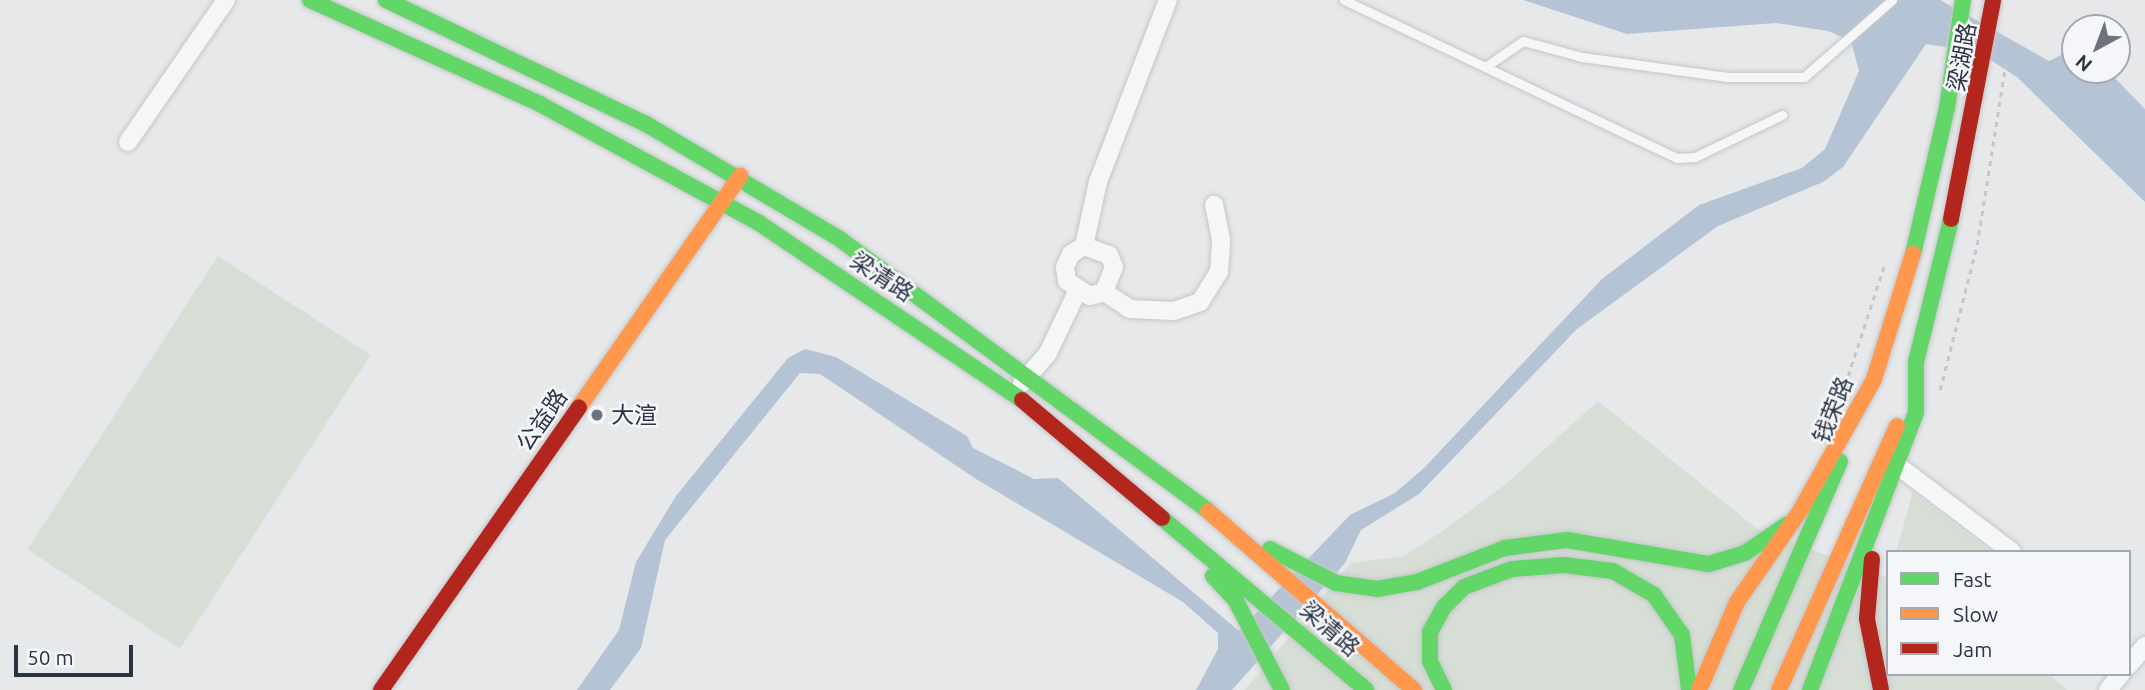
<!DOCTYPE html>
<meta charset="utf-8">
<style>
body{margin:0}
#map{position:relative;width:2145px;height:690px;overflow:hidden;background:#e6e8ea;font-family:Ubuntu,"Noto Sans SC",sans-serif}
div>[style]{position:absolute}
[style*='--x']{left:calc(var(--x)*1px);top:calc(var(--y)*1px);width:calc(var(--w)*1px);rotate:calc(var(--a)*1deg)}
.green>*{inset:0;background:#d6ded6;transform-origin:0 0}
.water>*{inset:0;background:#b4c4d5}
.path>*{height:2.5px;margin-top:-1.25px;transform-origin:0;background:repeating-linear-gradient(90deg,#c5c6ca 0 5px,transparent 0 10px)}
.roads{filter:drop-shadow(0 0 2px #c4c6c8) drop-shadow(0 0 2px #c4c6c8)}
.lane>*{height:9px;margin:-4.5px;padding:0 4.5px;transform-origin:4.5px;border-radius:4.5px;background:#f5f6f7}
.street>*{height:18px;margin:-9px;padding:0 9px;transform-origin:9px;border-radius:9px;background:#f5f6f7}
.fast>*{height:16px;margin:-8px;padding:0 8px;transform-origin:8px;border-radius:8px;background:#63d668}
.slow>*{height:16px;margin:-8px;padding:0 8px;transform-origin:8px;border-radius:8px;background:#ff974d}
.jam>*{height:16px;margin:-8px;padding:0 8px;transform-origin:8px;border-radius:8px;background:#b3261e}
.dots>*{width:19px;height:19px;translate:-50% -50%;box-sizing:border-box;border:4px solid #f4f6f9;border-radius:50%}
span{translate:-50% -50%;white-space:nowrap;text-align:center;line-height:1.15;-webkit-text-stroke:5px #f4f6f9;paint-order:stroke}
.street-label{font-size:23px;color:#2b3445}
.poi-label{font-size:23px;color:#2b3445}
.left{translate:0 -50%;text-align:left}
.legend{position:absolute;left:1886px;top:550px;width:245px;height:126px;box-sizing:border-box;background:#f4f6f9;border:2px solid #a4a8b1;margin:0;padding:9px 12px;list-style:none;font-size:21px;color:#2b3445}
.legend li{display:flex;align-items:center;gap:14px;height:35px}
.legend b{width:35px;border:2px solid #a4a8b1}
.north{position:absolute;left:2061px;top:14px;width:70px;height:70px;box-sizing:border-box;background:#f4f6f9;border:2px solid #a4a8b1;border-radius:50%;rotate:221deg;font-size:19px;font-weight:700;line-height:28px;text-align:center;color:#2b3445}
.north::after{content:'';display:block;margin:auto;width:24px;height:32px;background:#6c737f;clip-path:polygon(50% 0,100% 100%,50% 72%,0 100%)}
.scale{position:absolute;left:14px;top:645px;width:119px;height:32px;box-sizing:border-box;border:4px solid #2b3445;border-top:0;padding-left:9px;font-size:21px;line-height:24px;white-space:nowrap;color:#2b3445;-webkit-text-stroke:5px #f4f6f9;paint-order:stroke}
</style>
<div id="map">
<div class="green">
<div style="left:218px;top:256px;width:182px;height:350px;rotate:33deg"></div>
<div style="clip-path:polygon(1598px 401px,1760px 531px,1888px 578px,1888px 674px,2049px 674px,2067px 690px,1245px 690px,1351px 563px,1404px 556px,1444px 530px,1505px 485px)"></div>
<div style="clip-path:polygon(1913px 492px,1991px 552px,1896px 552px)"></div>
</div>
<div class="water">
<div style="clip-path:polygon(1523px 0,1940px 0,2049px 61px,2061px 55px,2070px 28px,2075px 29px,2075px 70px,2107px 70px,2145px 109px,2145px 202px,2017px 77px,1978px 52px,1926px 44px,1843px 167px,1823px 182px,1718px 226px,1577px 329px,1419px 494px,1361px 530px,1345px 563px,1232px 690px,1196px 690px,1218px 649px,1218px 633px,1183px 602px,976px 479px,820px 374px,800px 373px,665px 540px,641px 648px,610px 690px,577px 690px,619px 630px,636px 562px,676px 496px,788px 358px,805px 349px,836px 357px,967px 436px,973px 448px,1034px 479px,1058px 478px,1239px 631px,1350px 515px,1395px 493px,1424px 468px,1602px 279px,1699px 205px,1802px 168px,1825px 149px,1859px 71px,1851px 41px,1828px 31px,1776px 23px,1627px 34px)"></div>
</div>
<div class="path">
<div style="--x:1848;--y:376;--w:119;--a:-71.9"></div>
<div style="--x:1940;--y:390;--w:150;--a:-75.7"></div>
<div style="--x:1977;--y:245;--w:186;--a:-81"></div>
</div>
<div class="roads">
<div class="lane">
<div style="--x:1344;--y:0;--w:369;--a:25.4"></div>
<div style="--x:1677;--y:158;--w:18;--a:-3"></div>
<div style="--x:1695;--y:157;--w:97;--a:-25.8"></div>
<div style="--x:1485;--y:67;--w:46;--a:-34.4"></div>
<div style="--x:1523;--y:41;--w:61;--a:15.2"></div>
<div style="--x:1582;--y:57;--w:147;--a:7.8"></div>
<div style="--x:1728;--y:77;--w:76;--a:0"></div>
<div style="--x:1804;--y:77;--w:117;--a:-41.2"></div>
</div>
<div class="street">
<div style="--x:128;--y:142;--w:173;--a:-55.4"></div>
<div style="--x:1084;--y:246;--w:27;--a:20"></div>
<div style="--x:1109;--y:255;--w:13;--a:67"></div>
<div style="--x:1114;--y:267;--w:27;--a:112"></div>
<div style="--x:1104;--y:292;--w:15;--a:164"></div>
<div style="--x:1090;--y:296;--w:27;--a:-147"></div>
<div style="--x:1067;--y:281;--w:14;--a:-98"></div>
<div style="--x:1065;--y:267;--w:14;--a:-65"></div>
<div style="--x:1071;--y:254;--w:15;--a:-32"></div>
<div style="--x:1084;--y:246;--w:66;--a:-77.7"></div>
<div style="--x:1098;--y:182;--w:195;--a:-69"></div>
<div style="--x:1104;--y:292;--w:31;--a:33"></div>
<div style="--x:1130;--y:309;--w:44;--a:2.6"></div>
<div style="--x:1174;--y:311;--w:28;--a:-19"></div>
<div style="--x:1200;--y:302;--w:36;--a:-58"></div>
<div style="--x:1219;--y:272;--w:32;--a:-86"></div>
<div style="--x:1221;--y:240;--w:36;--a:-101"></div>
<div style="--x:1022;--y:383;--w:40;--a:-49"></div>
<div style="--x:1048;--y:353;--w:68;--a:-64.6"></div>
<div style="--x:1897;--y:465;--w:144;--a:37.1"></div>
<div style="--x:2129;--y:665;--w:25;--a:-50"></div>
<div style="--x:2108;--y:690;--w:21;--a:-51"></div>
</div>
<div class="fast">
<div style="--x:310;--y:0;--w:252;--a:24.3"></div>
<div style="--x:540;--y:104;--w:249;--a:28.5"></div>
<div style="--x:759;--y:223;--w:317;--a:33.9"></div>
<div style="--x:386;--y:0;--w:288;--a:25.5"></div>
<div style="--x:646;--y:124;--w:227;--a:30.7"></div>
<div style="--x:841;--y:240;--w:456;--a:36.4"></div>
<div style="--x:1913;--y:254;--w:150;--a:-76.9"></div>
<div style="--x:1947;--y:108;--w:109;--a:-81.6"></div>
<div style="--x:1162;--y:518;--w:267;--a:40.1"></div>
<div style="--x:1270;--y:549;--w:74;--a:27.3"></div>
<div style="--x:1336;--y:583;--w:41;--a:8.3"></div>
<div style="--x:1377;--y:589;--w:41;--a:-9.9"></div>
<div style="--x:1417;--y:582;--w:94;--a:-21.1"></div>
<div style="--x:1505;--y:548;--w:63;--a:-7.4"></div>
<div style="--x:1567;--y:540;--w:144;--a:9.6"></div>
<div style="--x:1709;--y:564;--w:38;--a:-17"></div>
<div style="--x:1745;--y:553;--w:50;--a:-34.3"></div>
<div style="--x:1213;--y:576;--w:34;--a:47"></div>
<div style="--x:1236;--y:601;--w:100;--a:62.7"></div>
<div style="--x:1444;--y:690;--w:32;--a:-116"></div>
<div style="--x:1430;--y:661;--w:29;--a:-90"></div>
<div style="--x:1430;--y:632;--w:29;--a:-61"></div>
<div style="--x:1444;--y:607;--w:28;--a:-45"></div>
<div style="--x:1464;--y:587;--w:51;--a:-20.6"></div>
<div style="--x:1512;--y:569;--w:52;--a:-4.4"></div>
<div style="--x:1564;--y:565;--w:49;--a:7"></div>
<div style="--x:1613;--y:571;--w:48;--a:30.3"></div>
<div style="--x:1654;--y:595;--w:49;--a:55"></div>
<div style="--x:1682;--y:635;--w:55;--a:82.7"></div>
<div style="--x:1741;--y:690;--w:249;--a:-66.6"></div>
<div style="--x:1810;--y:690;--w:298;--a:-69.1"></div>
<div style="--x:1916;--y:412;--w:50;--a:-90"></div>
<div style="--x:1916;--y:362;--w:147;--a:-76.2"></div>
</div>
<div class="slow">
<div style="--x:579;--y:407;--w:282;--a:-55.1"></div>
<div style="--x:1208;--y:511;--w:273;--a:41"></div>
<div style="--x:1699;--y:690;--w:96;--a:-66.6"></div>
<div style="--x:1737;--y:602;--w:111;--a:-55.3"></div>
<div style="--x:1800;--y:511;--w:151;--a:-60.7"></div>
<div style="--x:1874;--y:379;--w:131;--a:-72.7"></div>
<div style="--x:1779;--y:690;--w:289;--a:-65.9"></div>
</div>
<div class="jam">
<div style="--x:1951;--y:219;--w:223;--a:-79.1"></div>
<div style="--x:1022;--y:400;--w:183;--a:40.1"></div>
<div style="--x:1872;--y:559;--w:60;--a:94.8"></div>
<div style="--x:1867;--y:619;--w:72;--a:78.8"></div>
<div style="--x:381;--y:690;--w:345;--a:-55"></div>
</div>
</div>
<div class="dots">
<div style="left:597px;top:415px;background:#6c737f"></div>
</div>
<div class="street-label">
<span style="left:1962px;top:57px;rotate:-80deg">梁湖路</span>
<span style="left:882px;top:277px;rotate:33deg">梁清路</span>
<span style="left:1833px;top:410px;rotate:-68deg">钱荣路</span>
<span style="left:542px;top:420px;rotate:-55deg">公益路</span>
<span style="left:1330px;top:629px;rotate:41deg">梁清路</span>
</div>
<div class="poi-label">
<span class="left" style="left:611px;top:415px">大渲</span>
</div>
<ul class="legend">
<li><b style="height:9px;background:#63d668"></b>Fast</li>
<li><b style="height:9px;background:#ff974d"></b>Slow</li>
<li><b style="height:9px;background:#b3261e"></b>Jam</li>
</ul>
<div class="north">N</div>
<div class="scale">50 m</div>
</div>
